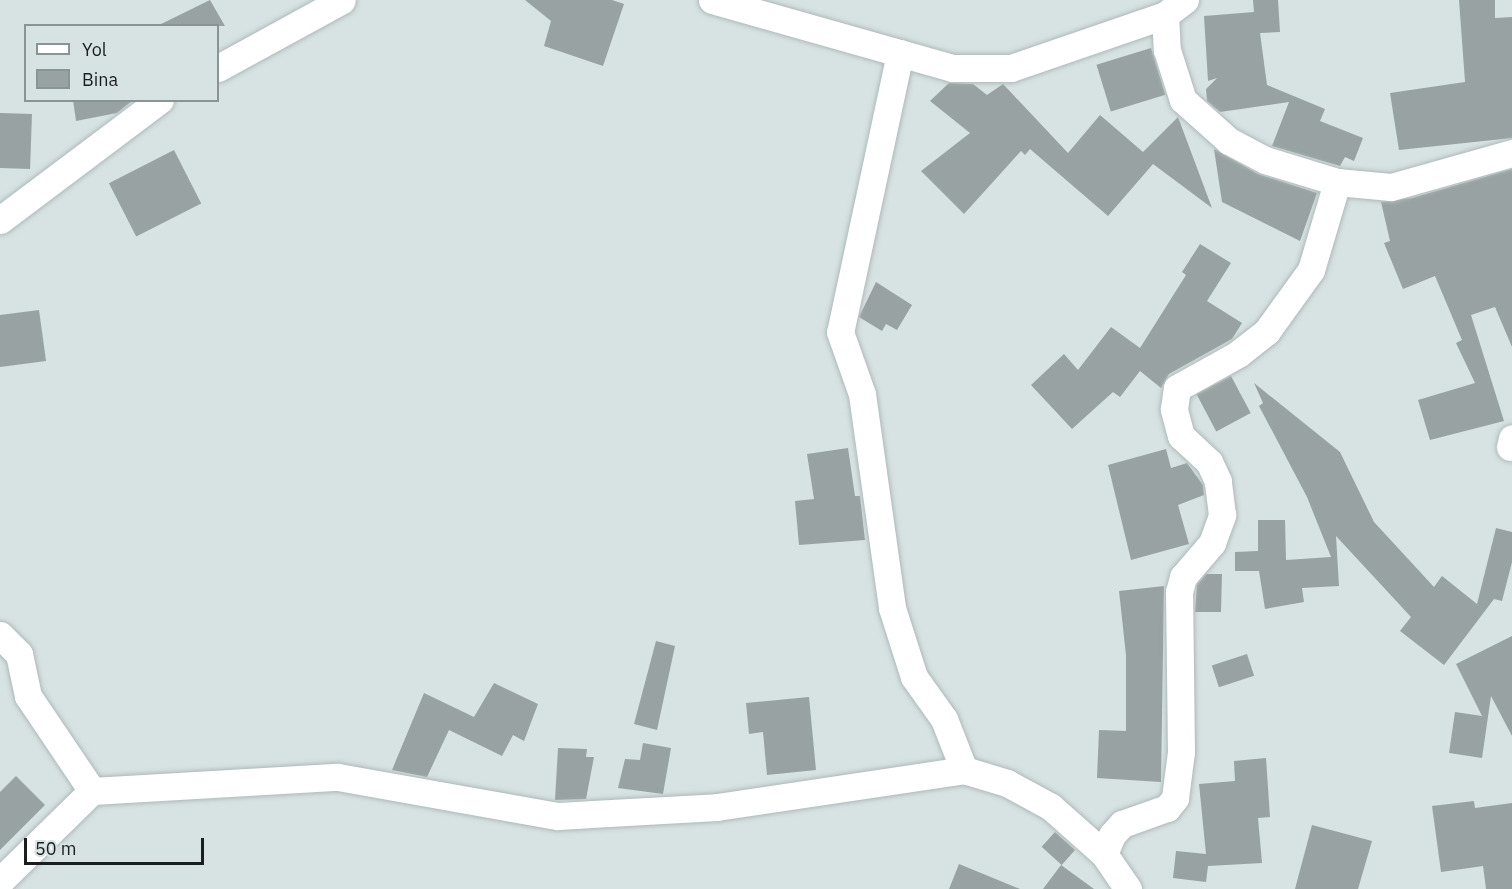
<!DOCTYPE html>
<style>
body{margin:0}
#map{position:relative;width:1512px;height:889px;overflow:hidden;background:#d7e2e2;font-family:"IBM Plex Sans",sans-serif}
div>[style]{position:absolute}
[style*='--x']{left:calc(var(--x)*1px);top:calc(var(--y)*1px);width:calc(var(--w)*1px);rotate:calc(var(--a)*1deg)}
.building>*{inset:0;background:#98a2a2;transform-origin:0 0}
.roads{filter:drop-shadow(0 0 2px #afb9b9) drop-shadow(0 0 2px #afb9b9)}
.street>*{height:27px;margin:-13.5px;padding:0 13.5px;transform-origin:13.5px;border-radius:13.5px;background:#fff}
span{translate:-50% -50%;white-space:nowrap;text-align:center;line-height:1.15;-webkit-text-stroke:4.5px #d7e2e2;paint-order:stroke}
.legend{position:absolute;left:24px;top:24px;width:195px;height:78px;box-sizing:border-box;background:#d7e2e2;border:2px solid #8b9494;margin:0;padding:8px 10px;list-style:none;font-size:18px;color:#1a1e1e}
.legend li{display:flex;align-items:center;gap:12px;height:30px}
.legend b{width:30px;border:2px solid #8b9494}
.scale{position:absolute;left:24px;top:838px;width:180px;height:27px;box-sizing:border-box;border:3px solid #1a1e1e;border-top:0;padding-left:8px;font-size:18px;line-height:21px;white-space:nowrap;color:#1a1e1e;-webkit-text-stroke:4px #d7e2e2;paint-order:stroke}
</style>
<div id="map">
<div class="building">
<div style="clip-path:polygon(210px 0,225px 26px,157px 26px)"></div>
<div style="clip-path:polygon(525px 0,612px 0,624px 4px,603px 66px,544px 46px,551px 21px)"></div>
<div style="clip-path:polygon(1253px 0,1278px 0,1280px 32px,1260px 33px,1267px 85px,1325px 109px,1320px 121px,1363px 138px,1354px 161px,1345px 157px,1340px 166px,1272px 146px,1289px 102px,1220px 112px,1207px 101px,1206px 89px,1217px 78px,1208px 81px,1204px 16px,1254px 12px)"></div>
<div style="clip-path:polygon(1459px 0,1495px 0,1495px 18px,1512px 17px,1512px 138px,1399px 150px,1390px 93px,1465px 82px)"></div>
<div style="left:1151px;top:48px;width:49px;height:57px;rotate:73deg"></div>
<div style="clip-path:polygon(949px 83px,973px 84px,987px 95px,1003px 84px,1068px 153px,1100px 115px,1143px 152px,1178px 117px,1212px 208px,1153px 164px,1108px 216px,1030px 149px,1025px 155px,1021px 151px,964px 214px,921px 171px,970px 133px,930px 101px)"></div>
<div style="clip-path:polygon(73px 100px,133px 100px,117px 113px,76px 121px)"></div>
<div style="left:0;top:113px;width:32px;height:55px;rotate:2deg"></div>
<div style="clip-path:polygon(1214px 149px,1258px 174px,1317px 193px,1300px 241px,1222px 202px)"></div>
<div style="left:174px;top:150px;width:60px;height:73px;rotate:63deg"></div>
<div style="clip-path:polygon(1512px 169px,1512px 347px,1495px 307px,1471px 315px,1504px 421px,1430px 440px,1418px 400px,1475px 383px,1456px 343px,1462px 340px,1435px 276px,1403px 289px,1384px 243px,1390px 241px,1381px 202px,1412px 198px)"></div>
<div style="clip-path:polygon(1200px 244px,1231px 263px,1207px 301px,1242px 323px,1232px 339px,1169px 374px,1161px 388px,1140px 371px,1120px 397px,1113px 392px,1072px 429px,1031px 385px,1064px 354px,1078px 370px,1111px 327px,1140px 348px,1186px 275px,1182px 272px)"></div>
<div style="clip-path:polygon(876px 282px,912px 305px,897px 330px,886px 324px,882px 331px,859px 317px)"></div>
<div style="clip-path:polygon(39px 310px,46px 361px,0 367px,0 315px)"></div>
<div style="left:1231px;top:376px;width:42px;height:39px;rotate:62deg"></div>
<div style="clip-path:polygon(1254px 383px,1340px 452px,1374px 522px,1434px 587px,1442px 576px,1477px 604px,1496px 528px,1512px 532px,1512px 562px,1502px 601px,1494px 599px,1444px 665px,1400px 631px,1411px 617px,1336px 536px,1339px 586px,1302px 588px,1304px 602px,1265px 609px,1259px 571px,1235px 571px,1235px 552px,1258px 551px,1258px 520px,1285px 520px,1286px 560px,1331px 557px,1307px 497px,1259px 406px,1263px 403px)"></div>
<div style="clip-path:polygon(848px 448px,855px 496px,860px 496px,865px 540px,799px 545px,795px 501px,814px 499px,807px 454px)"></div>
<div style="clip-path:polygon(1166px 449px,1171px 468px,1187px 463px,1203px 485px,1204px 495px,1178px 505px,1189px 544px,1131px 560px,1108px 465px)"></div>
<div style="clip-path:polygon(1206px 574px,1222px 574px,1221px 612px,1195px 612px,1197px 585px)"></div>
<div style="clip-path:polygon(1164px 586px,1161px 782px,1097px 778px,1099px 730px,1126px 731px,1126px 655px,1119px 591px)"></div>
<div style="clip-path:polygon(1512px 636px,1512px 736px,1491px 696px,1482px 758px,1449px 753px,1455px 712px,1482px 716px,1456px 664px)"></div>
<div style="clip-path:polygon(656px 641px,675px 646px,657px 730px,634px 724px)"></div>
<div style="left:1247px;top:654px;width:23px;height:37px;rotate:72deg"></div>
<div style="clip-path:polygon(494px 683px,538px 704px,524px 741px,513px 735px,502px 756px,449px 730px,427px 777px,392px 770px,424px 693px,474px 717px)"></div>
<div style="clip-path:polygon(809px 697px,816px 770px,767px 775px,763px 732px,749px 734px,746px 703px)"></div>
<div style="clip-path:polygon(643px 743px,671px 748px,663px 794px,618px 788px,625px 759px,640px 760px)"></div>
<div style="clip-path:polygon(558px 748px,587px 749px,586px 757px,594px 757px,586px 799px,555px 800px)"></div>
<div style="clip-path:polygon(1266px 758px,1270px 817px,1258px 818px,1262px 863px,1208px 866px,1206px 882px,1173px 878px,1176px 851px,1206px 854px,1199px 784px,1235px 781px,1234px 761px)"></div>
<div style="clip-path:polygon(16px 776px,45px 805px,0 850px,0 792px)"></div>
<div style="clip-path:polygon(1474px 801px,1475px 808px,1512px 803px,1512px 889px,1486px 889px,1483px 866px,1441px 872px,1432px 806px)"></div>
<div style="clip-path:polygon(1312px 825px,1372px 841px,1358px 889px,1295px 889px)"></div>
<div style="left:1055px;top:832px;width:27px;height:20px;rotate:42deg"></div>
<div style="clip-path:polygon(959px 864px,1020px 889px,949px 889px)"></div>
<div style="clip-path:polygon(1061px 865px,1094px 889px,1043px 889px)"></div>
</div>
<div class="roads">
<div class="street">
<div style="--x:712;--y:0;--w:249;--a:15.8"></div>
<div style="--x:952;--y:68;--w:59;--a:0"></div>
<div style="--x:1011;--y:68;--w:163;--a:-19"></div>
<div style="--x:1165;--y:15;--w:25;--a:-37"></div>
<div style="--x:1165;--y:15;--w:35;--a:87"></div>
<div style="--x:1167;--y:50;--w:52;--a:72.3"></div>
<div style="--x:1183;--y:100;--w:62;--a:41.7"></div>
<div style="--x:1229;--y:141;--w:41;--a:27.8"></div>
<div style="--x:1265;--y:160;--w:75;--a:17"></div>
<div style="--x:1337;--y:182;--w:54;--a:5.3"></div>
<div style="--x:1391;--y:187;--w:126;--a:-15.7"></div>
<div style="--x:900;--y:53;--w:285;--a:102.1"></div>
<div style="--x:840;--y:332;--w:66;--a:70.5"></div>
<div style="--x:862;--y:394;--w:216;--a:82"></div>
<div style="--x:892;--y:608;--w:72;--a:72.3"></div>
<div style="--x:914;--y:677;--w:52;--a:54.5"></div>
<div style="--x:944;--y:719;--w:55;--a:68.6"></div>
<div style="--x:964;--y:770;--w:45;--a:16.8"></div>
<div style="--x:1007;--y:783;--w:50;--a:28.6"></div>
<div style="--x:1051;--y:807;--w:71;--a:41.6"></div>
<div style="--x:218;--y:68;--w:141;--a:-28.7"></div>
<div style="--x:0;--y:220;--w:200;--a:-36.9"></div>
<div style="--x:1510;--y:447;--w:9;--a:-77"></div>
<div style="--x:0;--y:635;--w:27;--a:45"></div>
<div style="--x:19;--y:654;--w:43;--a:77.9"></div>
<div style="--x:28;--y:696;--w:115;--a:56"></div>
<div style="--x:0;--y:881;--w:129;--a:-44.4"></div>
<div style="--x:92;--y:791;--w:246;--a:-3.3"></div>
<div style="--x:338;--y:777;--w:223;--a:10.1"></div>
<div style="--x:558;--y:816;--w:159;--a:-3.2"></div>
<div style="--x:717;--y:807;--w:250;--a:-8.5"></div>
<div style="--x:1128;--y:889;--w:42;--a:-124.4"></div>
<div style="--x:1104;--y:854;--w:21;--a:-67"></div>
<div style="--x:1112;--y:835;--w:15;--a:-48"></div>
<div style="--x:1122;--y:824;--w:48;--a:-19.6"></div>
<div style="--x:1167;--y:808;--w:13;--a:-51"></div>
<div style="--x:1175;--y:798;--w:46;--a:-82.6"></div>
<div style="--x:1181;--y:752;--w:160;--a:-90.7"></div>
<div style="--x:1179;--y:592;--w:16;--a:-75"></div>
<div style="--x:1183;--y:577;--w:45;--a:-49.5"></div>
<div style="--x:1212;--y:543;--w:30;--a:-70"></div>
<div style="--x:1222;--y:515;--w:34;--a:-97"></div>
<div style="--x:1218;--y:481;--w:21;--a:-115"></div>
<div style="--x:1209;--y:462;--w:38;--a:-137"></div>
<div style="--x:1181;--y:436;--w:28;--a:-105"></div>
<div style="--x:1174;--y:409;--w:21;--a:-82"></div>
<div style="--x:1177;--y:388;--w:70;--a:-29.1"></div>
<div style="--x:1238;--y:354;--w:37;--a:-38"></div>
<div style="--x:1267;--y:331;--w:75;--a:-54.2"></div>
<div style="--x:1311;--y:270;--w:92;--a:-73.5"></div>
</div>
</div>
<ul class="legend">
<li><b style="height:8px;background:#fff"></b>Yol</li>
<li><b style="height:16px;background:#98a2a2"></b>Bina</li>
</ul>
<div class="scale">50 m</div>
</div>
